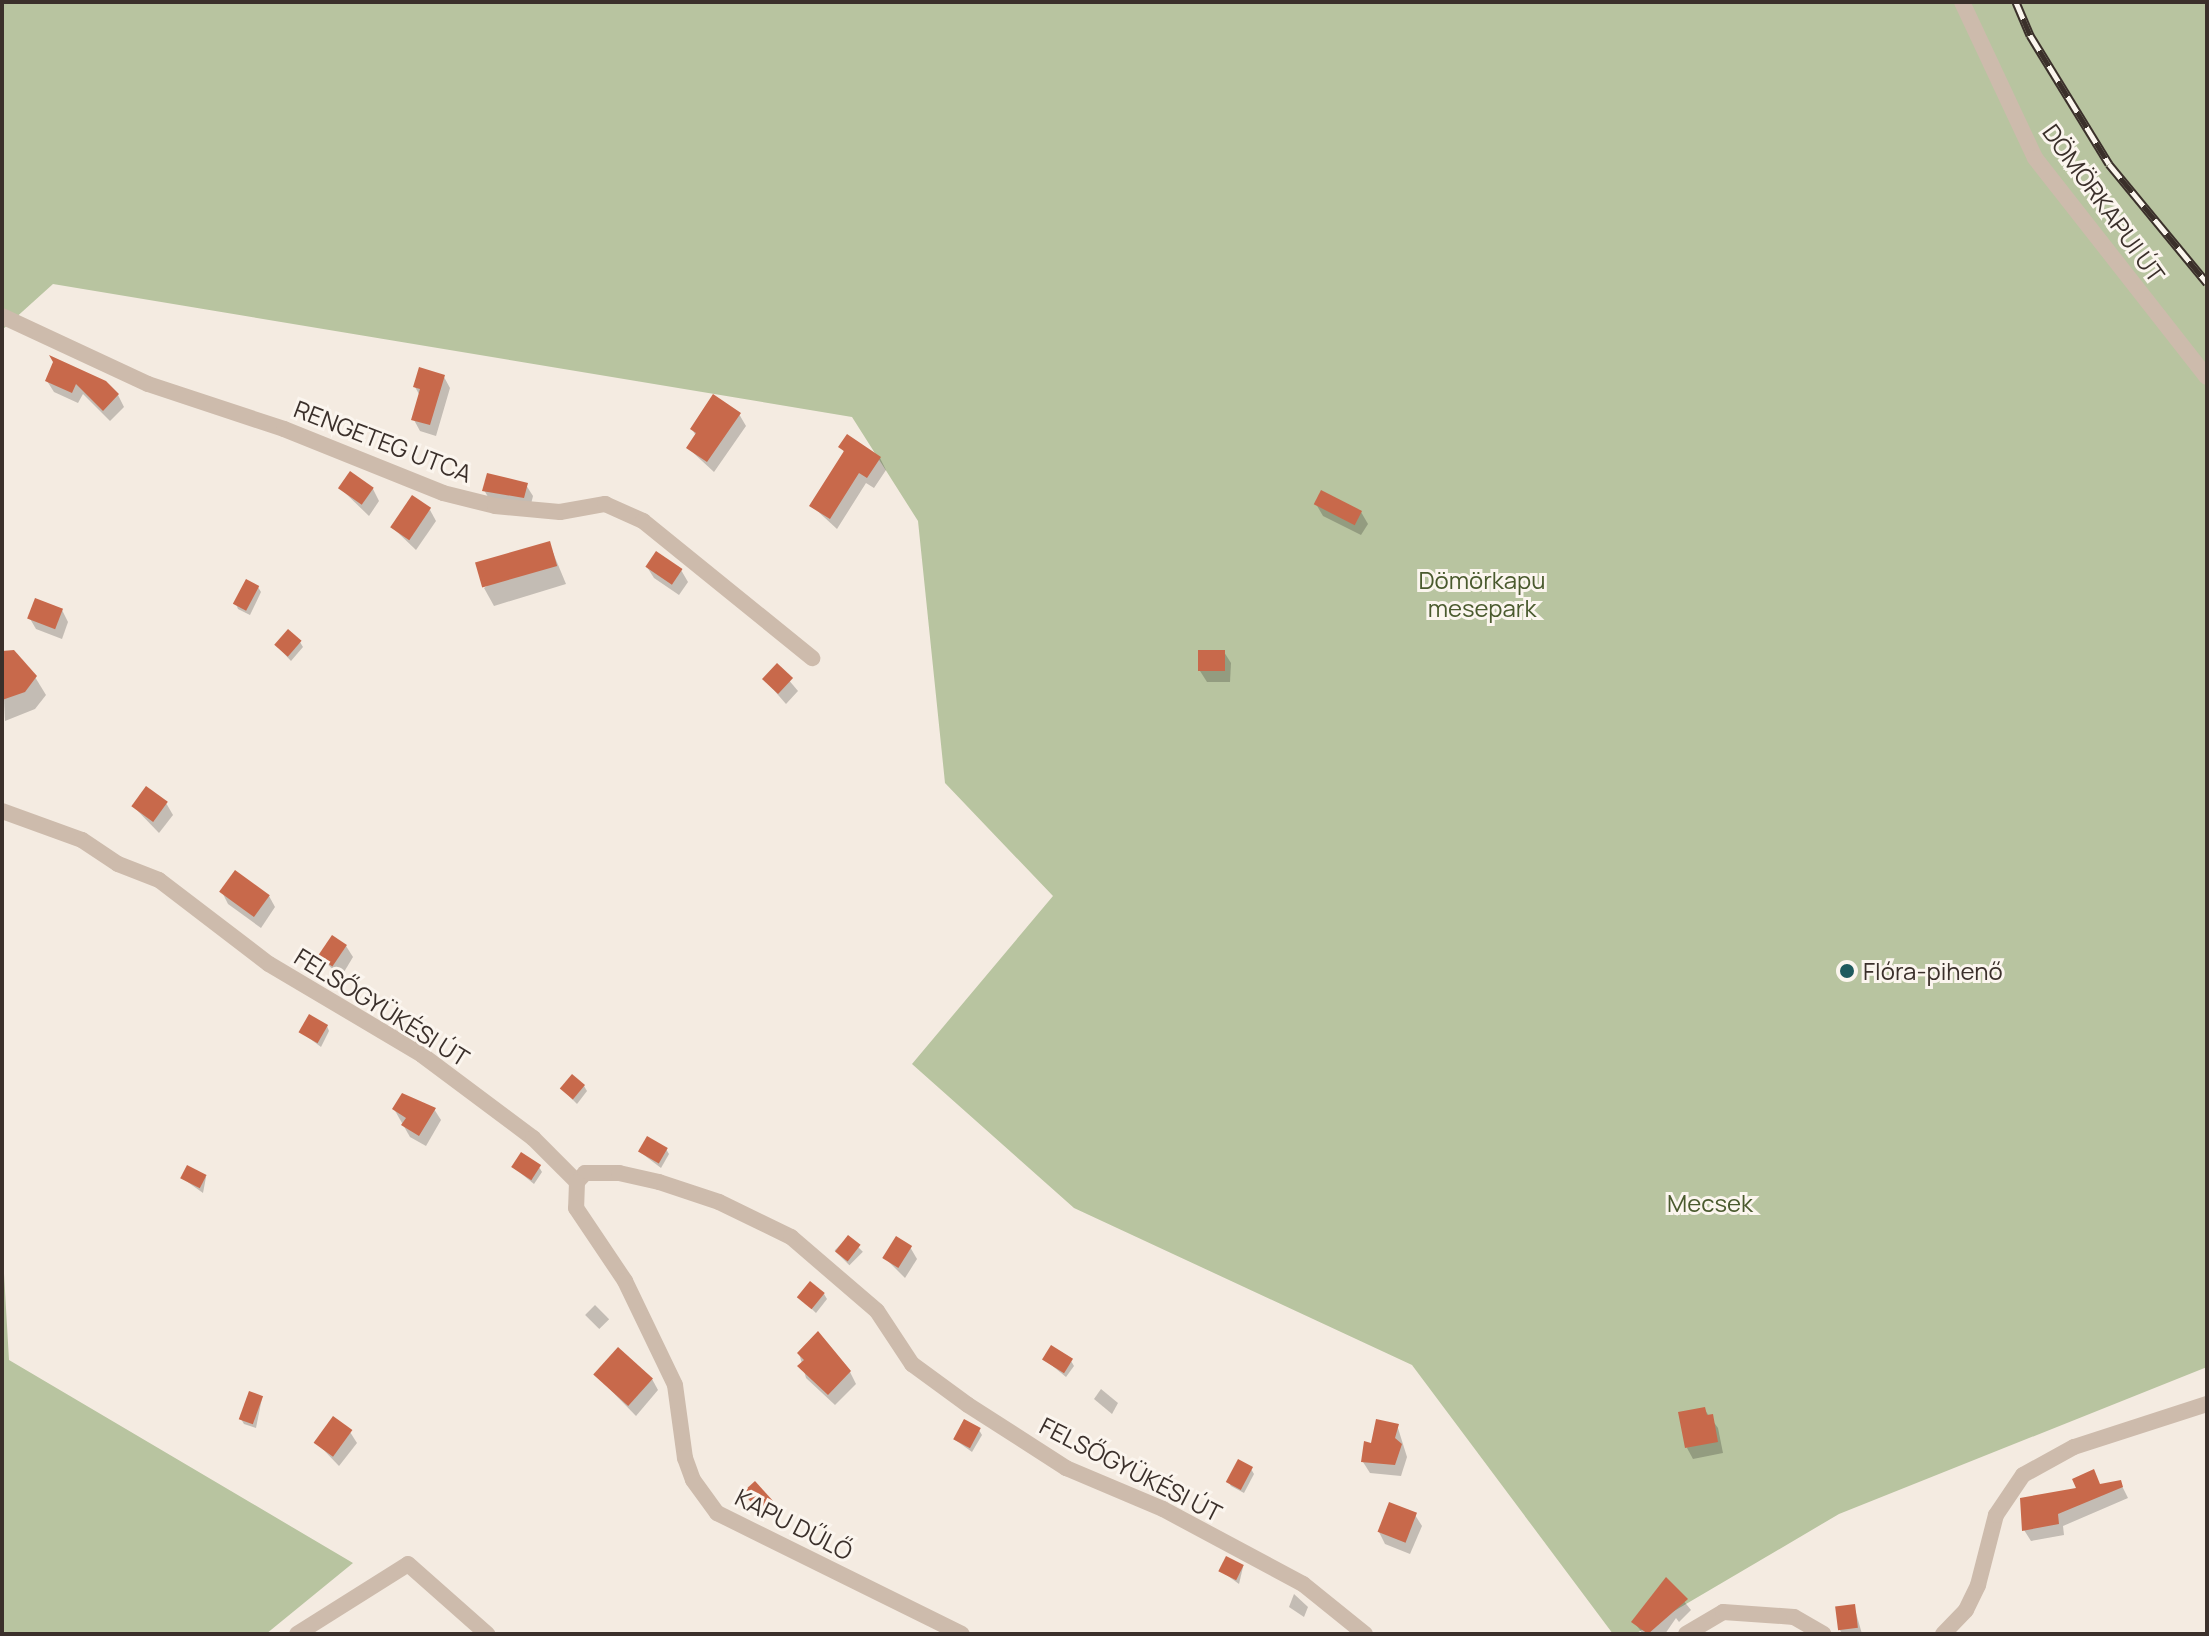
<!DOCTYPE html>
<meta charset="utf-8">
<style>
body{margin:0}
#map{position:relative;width:2209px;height:1636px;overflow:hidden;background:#f4ebe1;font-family:Manrope,sans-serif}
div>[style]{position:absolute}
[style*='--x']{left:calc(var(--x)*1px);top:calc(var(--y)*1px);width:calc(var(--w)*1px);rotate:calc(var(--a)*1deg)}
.green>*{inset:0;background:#b8c4a0}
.shadow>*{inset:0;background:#0003;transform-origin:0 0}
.building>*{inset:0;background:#c8694b;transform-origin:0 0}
.minor>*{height:16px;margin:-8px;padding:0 8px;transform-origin:8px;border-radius:8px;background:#cdbbac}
.rail>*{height:9px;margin-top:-4.5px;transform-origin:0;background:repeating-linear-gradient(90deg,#fbf5ee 0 18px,#3b302b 0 36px);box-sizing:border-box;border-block:2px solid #3b302b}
.dots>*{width:22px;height:22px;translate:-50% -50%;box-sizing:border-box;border:4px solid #fbf5ee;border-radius:50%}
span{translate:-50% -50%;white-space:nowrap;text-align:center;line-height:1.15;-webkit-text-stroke:6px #fbf5ee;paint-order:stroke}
.street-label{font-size:24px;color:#3b302b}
.park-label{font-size:24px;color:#4a5a2e}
.poi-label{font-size:24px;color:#3b302b}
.left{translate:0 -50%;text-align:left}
.frame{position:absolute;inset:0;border:4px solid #3b302b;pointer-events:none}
</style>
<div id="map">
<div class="green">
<div style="clip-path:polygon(2px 2px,2207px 2px,2207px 1367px,1839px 1514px,1635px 1634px,1613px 1634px,1412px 1365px,1074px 1208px,912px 1064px,1053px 896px,945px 783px,918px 521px,852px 417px,53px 284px,2px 330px)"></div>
<div style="clip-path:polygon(2px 1239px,9px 1360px,353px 1563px,266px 1634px,2px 1634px)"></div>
</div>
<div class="shadow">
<div style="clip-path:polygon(55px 364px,118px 395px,124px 407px,110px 421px,83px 394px,78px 403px,54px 392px,47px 381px)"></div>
<div style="clip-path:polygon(444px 377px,450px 388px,436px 436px,420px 431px,414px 420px,420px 396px,415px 387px)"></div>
<div style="clip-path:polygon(739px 414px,746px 426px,714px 472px,688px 448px,696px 436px,692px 429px)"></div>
<div style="clip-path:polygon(841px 447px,880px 458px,886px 470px,874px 488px,866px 483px,837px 529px,812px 506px,845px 454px)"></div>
<div style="clip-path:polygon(526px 485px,533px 496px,530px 508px,491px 502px,484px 490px)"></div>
<div style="clip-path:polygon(340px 488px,373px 489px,379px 501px,369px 516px)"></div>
<div style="clip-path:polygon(1316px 504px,1361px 512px,1368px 524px,1361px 535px,1323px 516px)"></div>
<div style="clip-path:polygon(430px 510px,436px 521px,416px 550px,393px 528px)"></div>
<div style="clip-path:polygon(549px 543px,566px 584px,494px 606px,484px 588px)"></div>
<div style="clip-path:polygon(647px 567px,681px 570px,688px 582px,679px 595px,654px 578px)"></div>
<div style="clip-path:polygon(258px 587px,261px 592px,250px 615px,238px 609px,236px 604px)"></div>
<div style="clip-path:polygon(62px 610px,68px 622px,62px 639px,36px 629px,29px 617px)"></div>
<div style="clip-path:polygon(300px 642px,303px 647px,291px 661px,276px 645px)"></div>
<div style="clip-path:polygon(1224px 652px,1231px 663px,1230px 682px,1207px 682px,1200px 671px)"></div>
<div style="clip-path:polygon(2px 653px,35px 677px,46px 695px,35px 709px,5px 721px)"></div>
<div style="clip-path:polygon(777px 666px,798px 691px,786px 704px,765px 680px)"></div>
<div style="clip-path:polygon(166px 803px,173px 815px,159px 833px,133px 806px)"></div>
<div style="clip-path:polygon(222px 892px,269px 896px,275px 907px,261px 928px,228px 904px)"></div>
<div style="clip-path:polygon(346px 946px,353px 957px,341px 977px,321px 958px)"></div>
<div style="clip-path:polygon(327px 1026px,329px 1031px,321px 1047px,301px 1032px)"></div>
<div style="clip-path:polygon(584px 1086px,587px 1091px,577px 1104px,562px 1089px)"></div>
<div style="clip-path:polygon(394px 1109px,434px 1109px,441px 1120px,426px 1146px,410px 1137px)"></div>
<div style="clip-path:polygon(666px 1149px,669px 1154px,661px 1168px,640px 1152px)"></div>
<div style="clip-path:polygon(513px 1167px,539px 1167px,542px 1172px,534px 1184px)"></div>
<div style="clip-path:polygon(206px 1177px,203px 1193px,182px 1178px)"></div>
<div style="left:848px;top:1237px;width:21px;height:19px;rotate:45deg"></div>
<div style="clip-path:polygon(910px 1247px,917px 1259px,905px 1278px,885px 1258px)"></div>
<div style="clip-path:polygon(824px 1294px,827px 1299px,816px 1313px,800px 1298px)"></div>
<div style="left:595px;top:1305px;width:20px;height:14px;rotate:45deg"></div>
<div style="clip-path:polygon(799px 1353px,850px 1372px,856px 1384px,835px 1405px,806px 1378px)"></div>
<div style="clip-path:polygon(1044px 1359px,1071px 1361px,1074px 1366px,1066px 1377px)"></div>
<div style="clip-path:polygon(596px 1375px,652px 1379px,658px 1390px,636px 1416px)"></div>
<div style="clip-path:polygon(1101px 1389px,1118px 1403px,1112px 1414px,1094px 1399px)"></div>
<div style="clip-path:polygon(262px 1398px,256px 1428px,244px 1424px,241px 1419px)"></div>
<div style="clip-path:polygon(1704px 1409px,1718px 1428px,1723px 1453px,1693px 1459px,1687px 1448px)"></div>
<div style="clip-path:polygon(1397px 1425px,1407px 1457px,1401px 1476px,1370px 1473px,1363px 1462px,1373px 1445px)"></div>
<div style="clip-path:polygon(979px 1430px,982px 1435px,972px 1452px,954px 1439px)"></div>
<div style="clip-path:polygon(350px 1432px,357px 1443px,339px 1466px,316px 1442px)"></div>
<div style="clip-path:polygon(1251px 1469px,1254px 1474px,1244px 1493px,1231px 1486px,1228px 1481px)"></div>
<div style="clip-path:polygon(2120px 1482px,2128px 1498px,2063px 1526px,2064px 1535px,2031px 1541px,2024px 1530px,2101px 1486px)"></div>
<div style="clip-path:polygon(748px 1497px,771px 1502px,774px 1507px,764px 1516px)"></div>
<div style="clip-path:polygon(1415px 1515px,1422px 1526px,1410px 1554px,1385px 1544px,1379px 1532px)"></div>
<div style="clip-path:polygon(1243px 1567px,1239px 1584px,1221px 1571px)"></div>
<div style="clip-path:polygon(1667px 1580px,1691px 1610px,1679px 1622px,1676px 1618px,1665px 1634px,1643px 1634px,1634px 1622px)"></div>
<div style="clip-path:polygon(1294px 1594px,1308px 1607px,1304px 1617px,1289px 1607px)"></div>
<div style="clip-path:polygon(1854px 1606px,1862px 1634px,1842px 1634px,1840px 1630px)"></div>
</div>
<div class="building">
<div style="clip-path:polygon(49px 355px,106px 381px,119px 394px,103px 411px,76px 384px,72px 393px,45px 381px,53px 362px)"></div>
<div style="clip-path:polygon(419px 367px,445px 375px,430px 425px,411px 420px,420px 389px,413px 387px)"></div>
<div style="clip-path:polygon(713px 394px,741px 413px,707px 462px,686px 448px,696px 433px,690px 429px)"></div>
<div style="clip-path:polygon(847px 434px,881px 457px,867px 478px,859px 473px,830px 519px,809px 506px,844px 451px,838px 447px)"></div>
<div style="left:350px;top:471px;width:29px;height:21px;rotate:35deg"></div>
<div style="clip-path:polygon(487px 473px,528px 483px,524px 498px,482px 491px)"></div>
<div style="left:1321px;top:490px;width:46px;height:16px;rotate:27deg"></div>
<div style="left:412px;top:495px;width:23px;height:39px;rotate:34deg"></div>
<div style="left:550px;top:541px;width:26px;height:78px;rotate:74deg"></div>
<div style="left:656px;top:551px;width:32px;height:19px;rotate:34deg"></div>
<div style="left:246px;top:579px;width:15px;height:28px;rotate:28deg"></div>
<div style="left:35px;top:598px;width:30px;height:22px;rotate:21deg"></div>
<div style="left:288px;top:629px;width:18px;height:21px;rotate:41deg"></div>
<div style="clip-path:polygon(14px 650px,37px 676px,25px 692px,2px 700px,2px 651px)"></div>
<div style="left:1198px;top:650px;width:27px;height:21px"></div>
<div style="left:777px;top:663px;width:22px;height:22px;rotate:43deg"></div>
<div style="left:146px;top:786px;width:27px;height:25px;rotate:36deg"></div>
<div style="left:235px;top:870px;width:43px;height:27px;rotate:36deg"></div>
<div style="left:332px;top:935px;width:18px;height:26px;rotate:34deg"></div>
<div style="left:309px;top:1014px;width:22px;height:21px;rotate:30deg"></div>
<div style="left:572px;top:1074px;width:17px;height:19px;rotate:40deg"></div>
<div style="clip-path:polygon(402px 1093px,436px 1108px,419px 1136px,401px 1125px,406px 1118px,392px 1109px)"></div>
<div style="left:647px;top:1136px;width:24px;height:18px;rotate:30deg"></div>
<div style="left:521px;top:1152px;width:24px;height:18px;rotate:33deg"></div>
<div style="left:187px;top:1165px;width:22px;height:15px;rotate:27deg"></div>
<div style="left:848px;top:1235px;width:16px;height:21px;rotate:38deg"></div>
<div style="left:896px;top:1236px;width:19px;height:26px;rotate:32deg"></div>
<div style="left:810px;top:1281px;width:19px;height:21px;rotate:39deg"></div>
<div style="clip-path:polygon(818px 1331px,851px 1371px,828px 1395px,797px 1366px,804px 1360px,797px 1353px)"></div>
<div style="left:1051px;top:1345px;width:26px;height:17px;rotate:32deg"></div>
<div style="left:618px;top:1347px;width:47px;height:37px;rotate:42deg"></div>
<div style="left:249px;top:1391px;width:15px;height:30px;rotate:20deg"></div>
<div style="clip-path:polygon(1705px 1407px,1707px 1415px,1713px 1414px,1718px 1442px,1685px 1448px,1678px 1412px)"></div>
<div style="left:333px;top:1416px;width:24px;height:33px;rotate:36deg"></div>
<div style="left:964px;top:1419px;width:19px;height:23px;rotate:28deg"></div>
<div style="clip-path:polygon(1376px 1419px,1399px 1424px,1395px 1438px,1402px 1444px,1395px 1465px,1361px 1462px,1364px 1441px,1371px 1443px)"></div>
<div style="left:1238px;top:1459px;width:17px;height:26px;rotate:28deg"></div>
<div style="clip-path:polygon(2094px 1469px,2100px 1484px,2121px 1480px,2123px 1487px,2058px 1514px,2059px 1524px,2022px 1531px,2020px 1498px,2076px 1488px,2072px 1479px)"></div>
<div style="left:755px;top:1481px;width:27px;height:17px;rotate:48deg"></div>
<div style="left:1389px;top:1502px;width:30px;height:32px;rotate:21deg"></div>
<div style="left:1226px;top:1556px;width:20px;height:17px;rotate:27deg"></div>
<div style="clip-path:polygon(1666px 1577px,1688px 1599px,1648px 1634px,1631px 1622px)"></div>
<div style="left:1855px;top:1604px;width:24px;height:20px;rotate:83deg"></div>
</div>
<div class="minor">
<div style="--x:1962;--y:2;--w:172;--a:64.9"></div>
<div style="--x:2035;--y:158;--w:278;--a:51.9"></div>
<div style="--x:2;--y:316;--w:161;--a:25"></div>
<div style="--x:148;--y:384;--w:143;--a:18.3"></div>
<div style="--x:284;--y:429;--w:171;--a:21.9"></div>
<div style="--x:443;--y:493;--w:54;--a:14"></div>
<div style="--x:495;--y:506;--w:65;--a:5.3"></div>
<div style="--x:560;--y:512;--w:46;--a:-10.1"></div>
<div style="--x:605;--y:504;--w:42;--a:24.1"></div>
<div style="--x:643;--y:521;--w:218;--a:39"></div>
<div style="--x:2;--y:811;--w:85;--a:19.9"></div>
<div style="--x:82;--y:840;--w:43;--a:33.7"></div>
<div style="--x:118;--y:864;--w:44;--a:21.3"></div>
<div style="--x:159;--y:880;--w:138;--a:37.4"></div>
<div style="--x:269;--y:964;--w:178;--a:30.7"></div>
<div style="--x:422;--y:1055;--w:139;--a:36.8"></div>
<div style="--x:533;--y:1138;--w:62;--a:45"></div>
<div style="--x:577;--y:1182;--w:12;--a:-48"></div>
<div style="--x:585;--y:1173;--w:34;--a:0"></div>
<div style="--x:619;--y:1173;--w:41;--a:12.7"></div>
<div style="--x:659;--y:1182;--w:63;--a:18.4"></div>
<div style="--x:719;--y:1202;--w:80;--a:25.9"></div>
<div style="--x:791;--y:1237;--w:113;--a:40.7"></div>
<div style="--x:877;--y:1311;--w:64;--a:56.6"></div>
<div style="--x:912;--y:1364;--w:69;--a:36.2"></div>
<div style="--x:968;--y:1405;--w:117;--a:32.7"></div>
<div style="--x:1066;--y:1468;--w:105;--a:22.9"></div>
<div style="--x:1163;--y:1509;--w:159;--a:28.2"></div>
<div style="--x:1303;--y:1584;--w:80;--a:38.9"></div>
<div style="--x:577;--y:1182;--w:26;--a:92"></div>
<div style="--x:576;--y:1208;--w:88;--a:56.1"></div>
<div style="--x:625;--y:1281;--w:115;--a:64.3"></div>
<div style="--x:675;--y:1385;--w:74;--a:82.2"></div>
<div style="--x:685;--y:1458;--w:23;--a:70"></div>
<div style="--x:693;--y:1480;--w:41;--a:54"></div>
<div style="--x:717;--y:1513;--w:273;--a:26.3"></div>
<div style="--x:297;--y:1634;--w:131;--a:-32.2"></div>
<div style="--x:408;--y:1564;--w:106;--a:41.5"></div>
<div style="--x:1686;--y:1634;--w:43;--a:-30.7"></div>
<div style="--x:1723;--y:1612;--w:71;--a:4"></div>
<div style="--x:1794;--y:1617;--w:34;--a:30"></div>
<div style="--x:1943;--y:1634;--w:33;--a:-46"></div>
<div style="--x:1966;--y:1610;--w:28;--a:-64"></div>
<div style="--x:1978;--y:1585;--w:72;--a:-75.6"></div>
<div style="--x:1996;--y:1515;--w:48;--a:-56"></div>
<div style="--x:2023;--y:1475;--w:58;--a:-28.8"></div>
<div style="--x:2074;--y:1447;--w:140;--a:-17.9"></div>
</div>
<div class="rail">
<div style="--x:2016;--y:2;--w:36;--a:67"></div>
<div style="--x:2030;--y:35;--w:151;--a:58.5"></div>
<div style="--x:2109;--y:164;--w:154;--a:50.5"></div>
</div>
<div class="dots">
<div style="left:1847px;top:971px;background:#1f5a5e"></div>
</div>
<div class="street-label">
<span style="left:2104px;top:203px;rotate:54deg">DÖMÖRKAPUI ÚT</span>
<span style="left:383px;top:441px;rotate:21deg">RENGETEG UTCA</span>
<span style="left:382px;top:1007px;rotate:32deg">FELSŐGYÜKÉSI ÚT</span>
<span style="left:1131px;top:1469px;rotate:27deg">FELSŐGYÜKÉSI ÚT</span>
<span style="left:794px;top:1524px;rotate:27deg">KAPU DŰLŐ</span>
</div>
<div class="park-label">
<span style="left:1482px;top:594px">Dömörkapu<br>mesepark</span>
<span style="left:1710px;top:1203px">Mecsek</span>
</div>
<div class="poi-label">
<span class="left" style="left:1863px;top:971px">Flóra-pihenő</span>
</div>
<div class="frame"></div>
</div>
